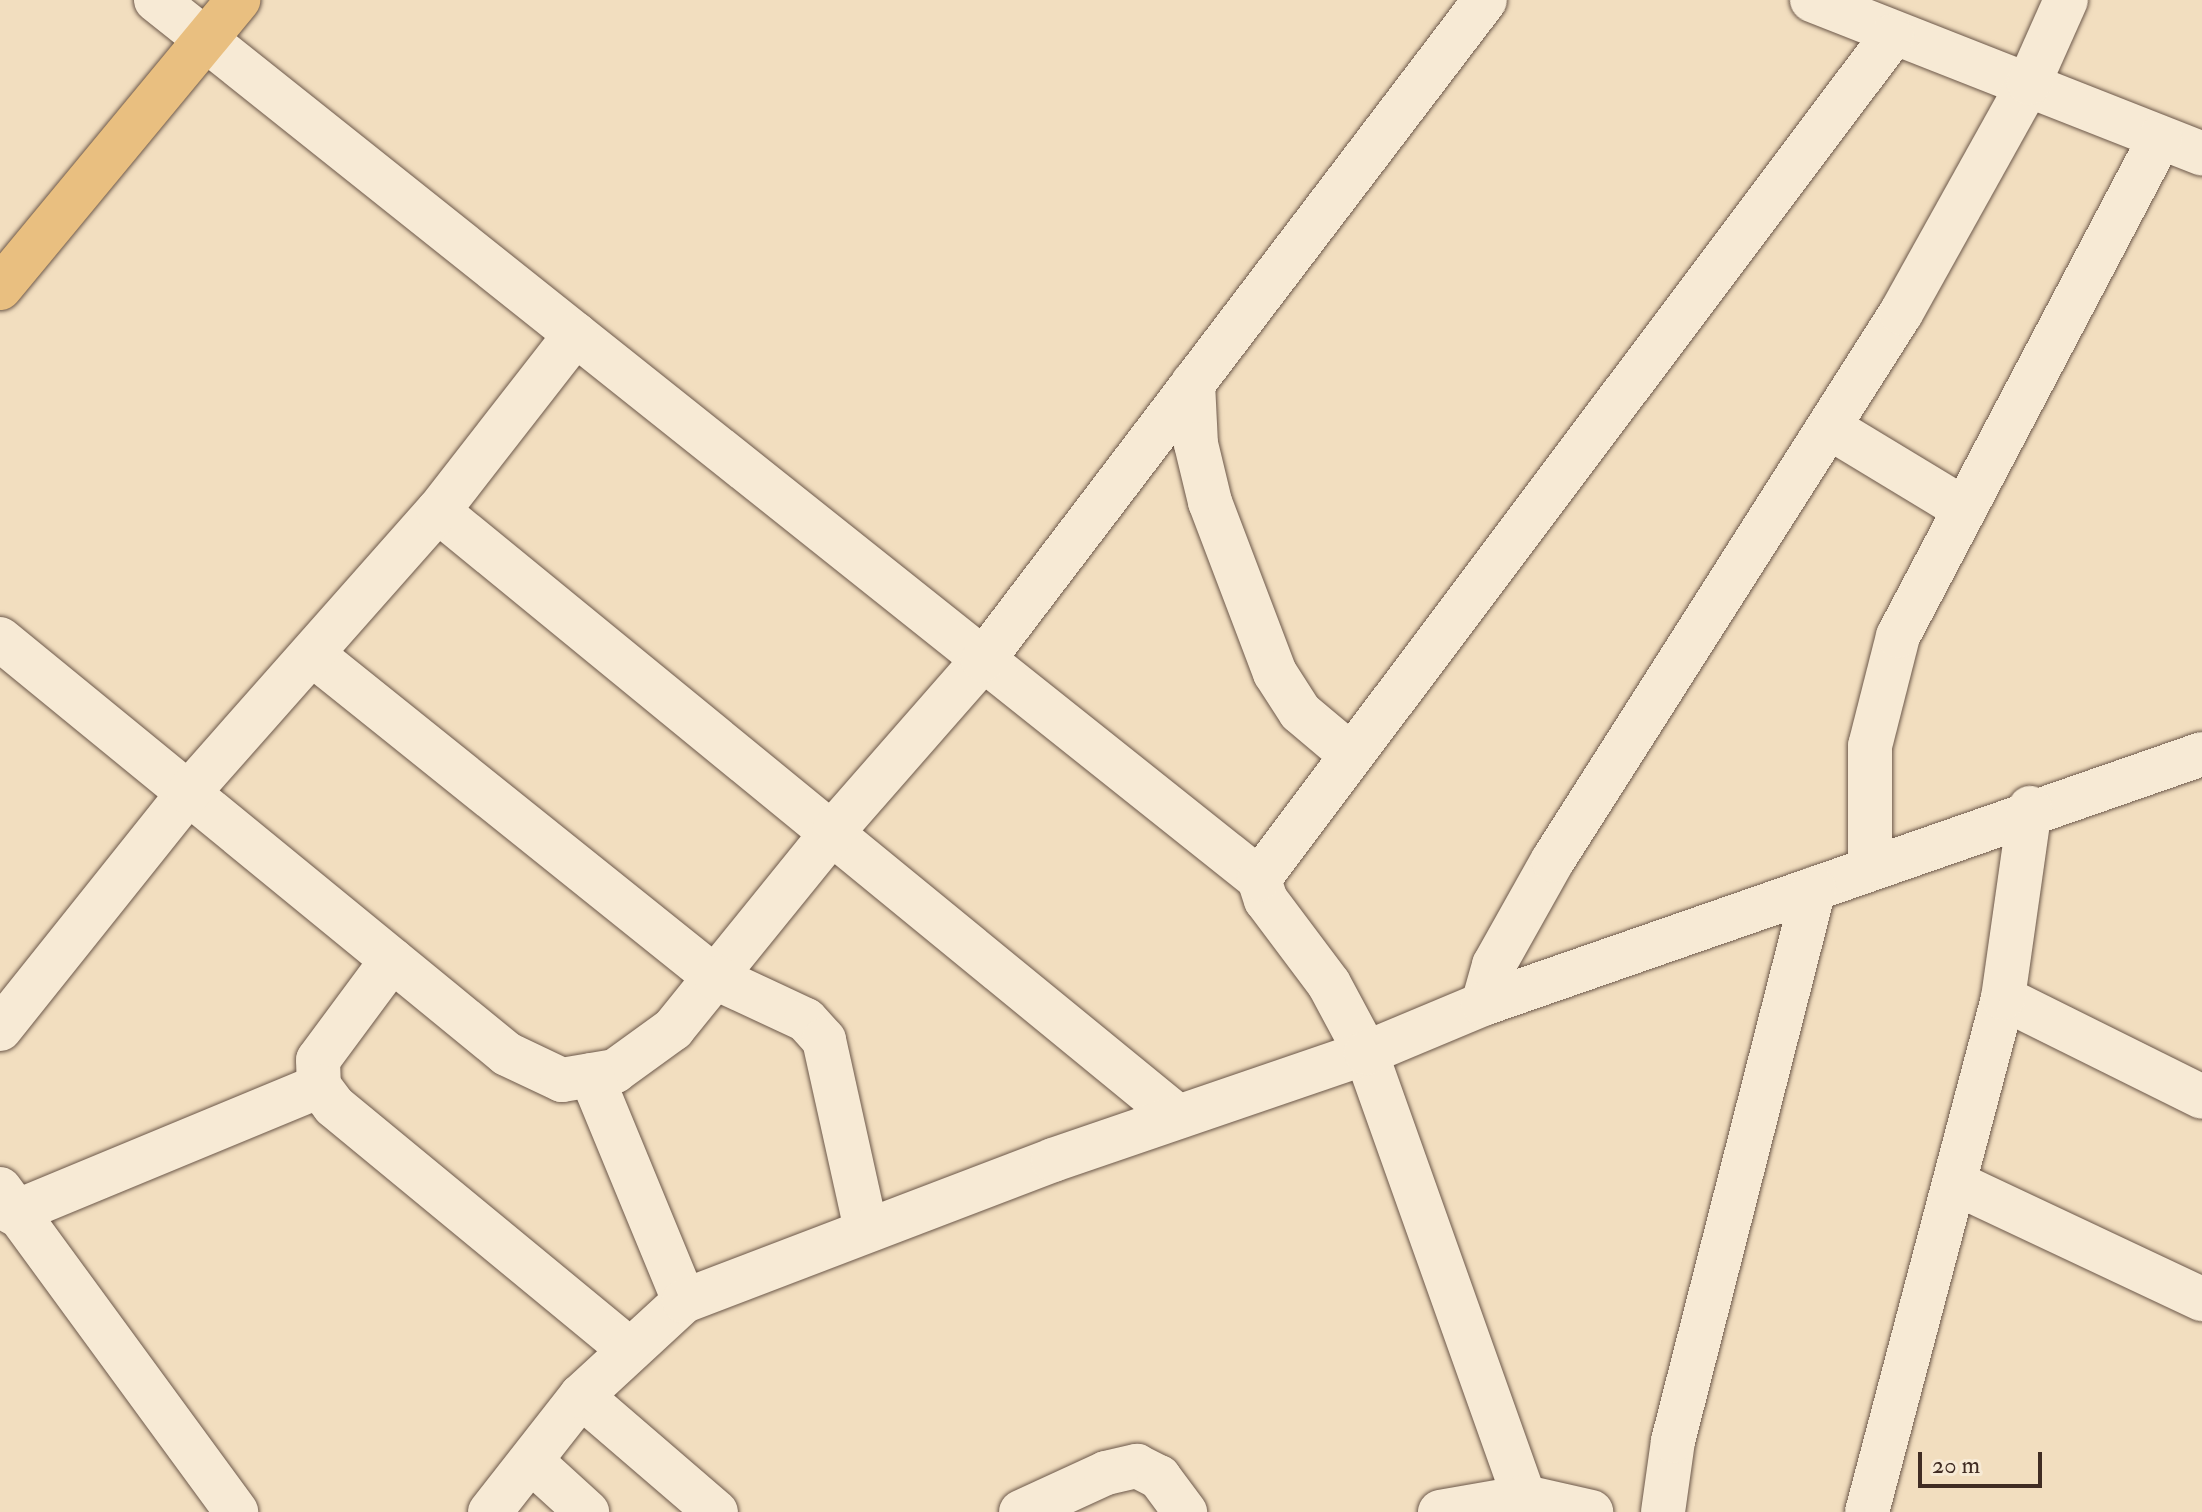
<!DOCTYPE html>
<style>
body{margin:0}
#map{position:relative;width:2202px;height:1512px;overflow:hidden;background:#f2debf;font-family:"IM FELL Double Pica",serif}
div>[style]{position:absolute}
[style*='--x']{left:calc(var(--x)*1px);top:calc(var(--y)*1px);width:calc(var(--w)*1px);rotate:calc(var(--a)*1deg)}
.roads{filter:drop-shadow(0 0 2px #6c584a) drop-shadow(0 0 2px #6c584a)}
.minor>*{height:44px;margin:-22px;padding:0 22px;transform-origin:22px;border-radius:22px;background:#f7ead5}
.major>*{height:44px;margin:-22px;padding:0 22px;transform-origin:22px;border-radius:22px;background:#e9bf80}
span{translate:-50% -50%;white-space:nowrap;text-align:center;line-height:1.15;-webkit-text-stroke:8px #f7ead5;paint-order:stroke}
.scale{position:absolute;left:1918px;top:1452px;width:124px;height:36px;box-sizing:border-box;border:4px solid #402c23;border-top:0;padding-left:10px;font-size:24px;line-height:28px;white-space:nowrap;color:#402c23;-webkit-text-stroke:6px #f7ead5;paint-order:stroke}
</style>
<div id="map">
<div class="roads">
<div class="minor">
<div style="--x:156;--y:0;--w:1410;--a:38.55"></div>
<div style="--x:1259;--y:879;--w:22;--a:72"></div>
<div style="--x:1266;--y:900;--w:105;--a:53.1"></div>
<div style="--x:1329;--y:984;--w:78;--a:61.8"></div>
<div style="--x:1366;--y:1053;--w:487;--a:70.4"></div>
<div style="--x:1812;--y:0;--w:419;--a:21.5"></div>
<div style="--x:1193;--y:383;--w:61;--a:87.2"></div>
<div style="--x:1196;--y:444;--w:60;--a:76.4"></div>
<div style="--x:1210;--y:502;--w:183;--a:69.2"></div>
<div style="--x:1275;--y:673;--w:46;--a:57.3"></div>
<div style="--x:1300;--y:712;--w:67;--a:40.1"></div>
<div style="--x:1832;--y:429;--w:154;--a:31.2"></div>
<div style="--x:438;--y:511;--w:956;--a:39.31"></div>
<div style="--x:0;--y:639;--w:655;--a:39.3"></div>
<div style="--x:507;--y:1054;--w:61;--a:25.3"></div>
<div style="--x:562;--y:1080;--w:54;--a:-9.6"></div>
<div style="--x:615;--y:1071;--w:72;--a:-35.9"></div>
<div style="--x:673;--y:1029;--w:256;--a:-51"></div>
<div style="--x:834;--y:830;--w:226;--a:-48.8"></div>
<div style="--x:983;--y:660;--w:829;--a:-52.74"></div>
<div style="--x:312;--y:654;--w:518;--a:38.73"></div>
<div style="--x:716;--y:978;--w:99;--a:25"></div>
<div style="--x:806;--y:1020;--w:27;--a:48"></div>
<div style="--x:824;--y:1040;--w:195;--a:77.5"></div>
<div style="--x:1870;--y:865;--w:119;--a:-90"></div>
<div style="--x:1870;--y:746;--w:114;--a:-75.7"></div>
<div style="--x:1898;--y:636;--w:563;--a:-62.25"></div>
<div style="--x:1259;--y:879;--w:1054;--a:-53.1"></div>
<div style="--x:392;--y:960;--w:124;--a:126.5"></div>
<div style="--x:318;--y:1060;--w:26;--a:88"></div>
<div style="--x:319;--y:1086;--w:25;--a:53"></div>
<div style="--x:334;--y:1106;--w:382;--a:39.5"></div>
<div style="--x:2003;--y:998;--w:222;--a:26.4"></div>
<div style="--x:1483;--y:1004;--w:41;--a:-74.2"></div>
<div style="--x:1494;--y:965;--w:120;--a:-60.7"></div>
<div style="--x:1553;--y:860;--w:648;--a:-57.54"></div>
<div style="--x:1901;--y:313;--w:263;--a:-60.9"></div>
<div style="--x:2029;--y:83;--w:91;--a:-66"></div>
<div style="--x:0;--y:1029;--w:303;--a:-51.4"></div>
<div style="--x:189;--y:792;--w:375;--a:-48.5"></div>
<div style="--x:438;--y:511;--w:224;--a:-52.1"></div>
<div style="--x:591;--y:1075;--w:244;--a:67.6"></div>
<div style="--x:1955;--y:1183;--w:273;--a:25.2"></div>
<div style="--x:0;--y:1189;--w:400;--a:53.8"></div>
<div style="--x:13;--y:1213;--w:331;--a:-22.5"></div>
<div style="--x:581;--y:1396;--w:178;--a:40.7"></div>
<div style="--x:531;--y:1461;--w:76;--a:42.3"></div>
<div style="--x:490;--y:1512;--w:147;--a:-51.9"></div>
<div style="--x:581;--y:1396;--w:140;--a:-42.7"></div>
<div style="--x:684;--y:1301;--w:395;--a:-20.9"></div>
<div style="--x:1053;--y:1160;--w:331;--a:-18.9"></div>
<div style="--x:1366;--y:1053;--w:127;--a:-22.7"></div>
<div style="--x:1483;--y:1004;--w:761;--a:-19.17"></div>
<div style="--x:1021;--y:1512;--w:94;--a:-24.6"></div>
<div style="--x:1106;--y:1473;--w:32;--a:-13"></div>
<div style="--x:1137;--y:1466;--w:25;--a:27"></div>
<div style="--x:1159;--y:1477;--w:44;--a:53.4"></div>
<div style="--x:1440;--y:1512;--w:86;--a:-10"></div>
<div style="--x:1525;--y:1497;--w:68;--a:12.8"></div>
<div style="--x:1663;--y:1512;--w:72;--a:-82"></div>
<div style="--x:1673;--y:1441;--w:570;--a:-75.67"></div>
<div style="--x:1867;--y:1512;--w:532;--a:-75.18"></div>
<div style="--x:2003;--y:998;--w:192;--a:-81.9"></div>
</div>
<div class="major">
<div style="--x:0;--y:288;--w:374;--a:-50.4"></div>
</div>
</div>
<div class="scale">20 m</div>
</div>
